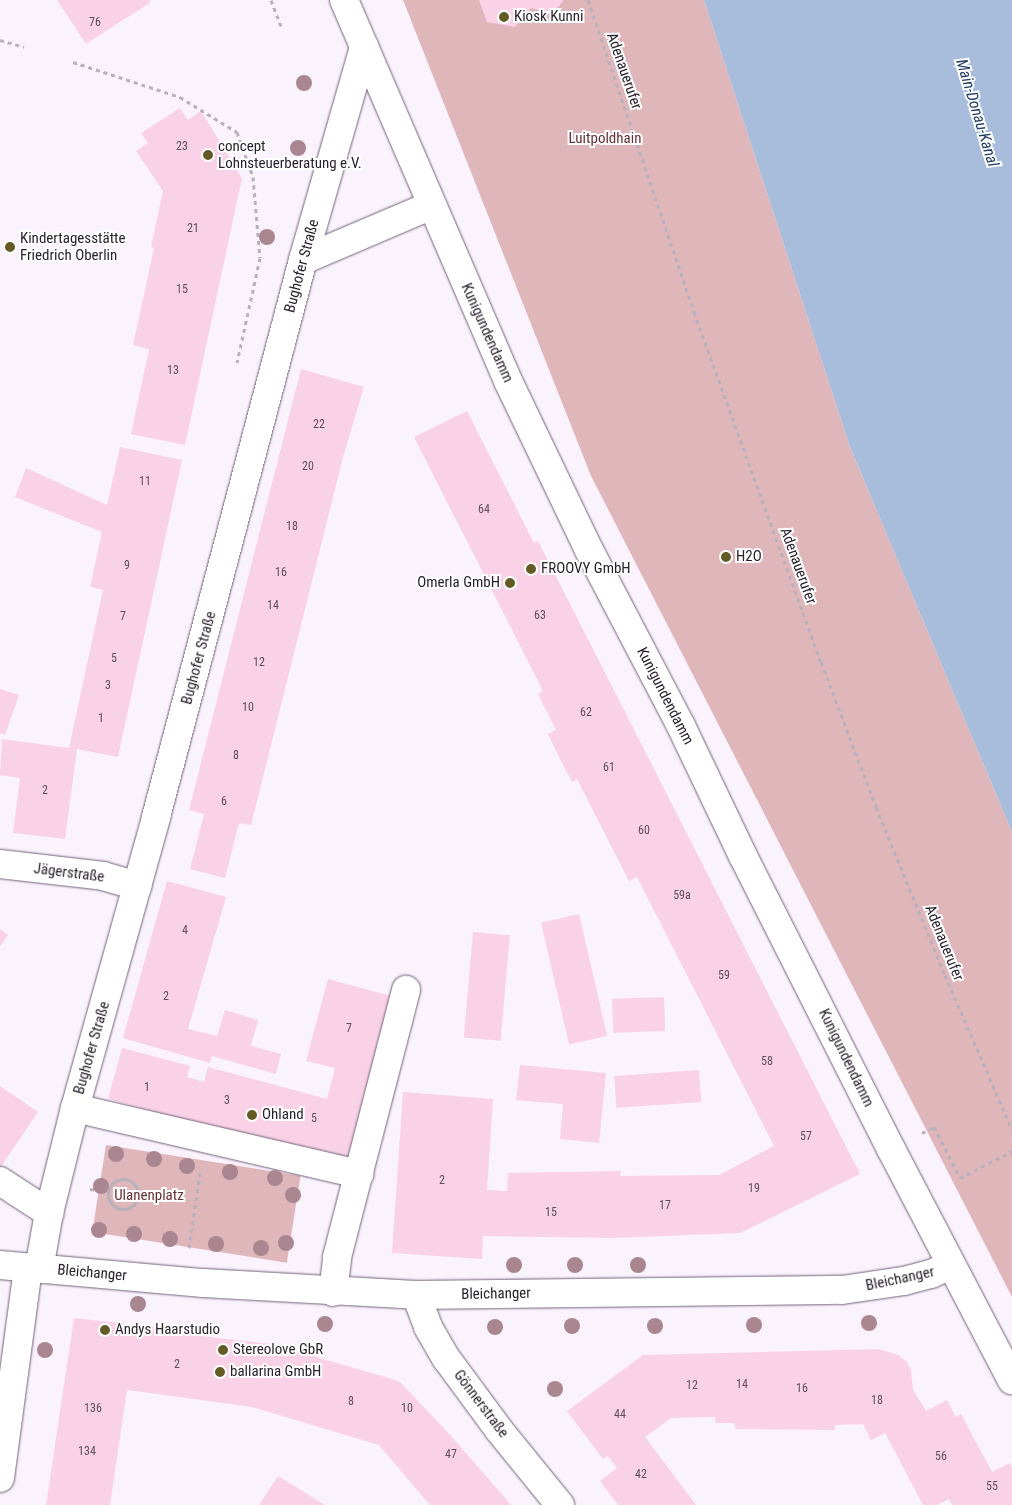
<!DOCTYPE html>
<meta charset="utf-8">
<style>
body{margin:0}
#map{position:relative;width:1012px;height:1505px;overflow:hidden;background:#faf2fd;font-family:"Roboto Condensed",sans-serif}
div>[style]{position:absolute}
[style*='--x']{left:calc(var(--x)*1px);top:calc(var(--y)*1px);width:calc(var(--w)*1px);rotate:calc(var(--a)*1deg)}
.green>*{inset:0;background:#dfb7ba;transform-origin:0 0}
.water>*{inset:0;background:#a8bcdc}
.building>*{inset:0;background:#f9d2e7;transform-origin:0 0}
.path>*{height:3px;margin-top:-1.5px;transform-origin:0;background:repeating-linear-gradient(90deg,#b8b0bb 0 4px,transparent 0 8px)}
.path>.ring{margin:-1.5px;padding:0;box-sizing:content-box;background:none;border:3px solid #b8b0bb;border-radius:50%}
.roads{filter:drop-shadow(0 0 1px #73627a) drop-shadow(0 0 1px #73627a)}
.minor>*{height:28px;margin:-14px;padding:0 14px;transform-origin:14px;border-radius:14px;background:#fff}
.trees>*{width:16px;height:16px;margin:-8px;border-radius:50%;background:#a98690}
.dots>*{width:14px;height:14px;translate:-50% -50%;box-sizing:border-box;border:2px solid #fff;border-radius:50%}
span{translate:-50% -50%;white-space:nowrap;text-align:center;line-height:1.15;-webkit-text-stroke:4px #fff;paint-order:stroke}
.number-label{font-size:12px;color:#5e4f5c}
.number-label span{-webkit-text-stroke-width:0}
.poi-label{font-size:15px;color:#2a232d}
.left{translate:0 -50%;text-align:left}
.right{translate:-100% -50%;text-align:right}
.street-label{font-size:15px;color:#2a232d}
.park-label{font-size:15px;color:#662e36}
.water-label{font-size:16px;color:#213c66;font-style:italic}
</style>
<div id="map">
<div class="green">
<div style="clip-path:polygon(403px 0,704px 0,850px 447px,1012px 832px,1012px 1297px,591px 476px)"></div>
<div style="left:106px;top:1145px;width:197px;height:88px;rotate:9deg"></div>
</div>
<div class="water">
<div style="clip-path:polygon(704px 0,1012px 0,1012px 832px,850px 447px)"></div>
</div>
<div class="building">
<div style="clip-path:polygon(57px 0,149px 0,151px 2px,86px 44px)"></div>
<div style="clip-path:polygon(479px 0,564px 0,553px 13px,531px 8px,515px 27px,487px 22px)"></div>
<div style="clip-path:polygon(180px 108px,188px 120px,201px 111px,242px 178px,185px 445px,131px 434px,149px 349px,133px 345px,154px 248px,151px 247px,163px 191px,136px 151px,148px 143px,141px 133px)"></div>
<div style="clip-path:polygon(301px 369px,364px 387px,343px 457px,251px 825px,239px 823px,225px 878px,190px 869px,204px 814px,189px 810px)"></div>
<div style="clip-path:polygon(467px 411px,534px 543px,538px 541px,860px 1174px,740px 1233px,615px 1238px,483px 1236px,482px 1259px,392px 1253px,403px 1092px,493px 1099px,487px 1190px,507px 1191px,508px 1173px,621px 1171px,620px 1176px,719px 1175px,774px 1146px,637px 877px,629px 881px,577px 779px,572px 782px,559px 757px,548px 734px,556px 730px,538px 694px,543px 691px,414px 437px)"></div>
<div style="clip-path:polygon(120px 447px,182px 460px,118px 757px,77px 749px,65px 839px,13px 833px,20px 778px,0 775px,2px 739px,69px 748px,103px 590px,90px 587px,102px 532px,15px 497px,26px 468px,107px 505px)"></div>
<div style="clip-path:polygon(0 689px,19px 695px,5px 735px,0 733px)"></div>
<div style="clip-path:polygon(167px 881px,226px 897px,188px 1029px,217px 1036px,225px 1010px,258px 1020px,251px 1046px,281px 1054px,276px 1074px,212px 1056px,210px 1063px,123px 1038px)"></div>
<div style="left:579px;top:914px;width:125px;height:39px;rotate:77deg"></div>
<div style="clip-path:polygon(0 929px,8px 935px,0 946px)"></div>
<div style="left:473px;top:932px;width:37px;height:106px;rotate:5deg"></div>
<div style="clip-path:polygon(328px 979px,391px 996px,347px 1163px,108px 1099px,122px 1048px,190px 1066px,187px 1077px,204px 1082px,208px 1067px,327px 1099px,335px 1068px,306px 1061px)"></div>
<div style="left:664px;top:997px;width:34px;height:52px;rotate:88deg"></div>
<div style="clip-path:polygon(520px 1065px,606px 1073px,599px 1143px,560px 1139px,563px 1104px,516px 1100px)"></div>
<div style="left:699px;top:1070px;width:32px;height:85px;rotate:86deg"></div>
<div style="clip-path:polygon(0 1086px,38px 1112px,0 1168px)"></div>
<div style="clip-path:polygon(74px 1318px,155px 1327px,155px 1331px,271px 1344px,399px 1381px,452px 1437px,511px 1505px,430px 1505px,379px 1445px,252px 1407px,127px 1390px,110px 1505px,46px 1505px)"></div>
<div style="clip-path:polygon(879px 1349px,898px 1355px,907px 1362px,911px 1370px,913px 1390px,926px 1411px,947px 1400px,956px 1417px,961px 1414px,992px 1472px,1010px 1463px,1012px 1467px,1012px 1505px,952px 1505px,949px 1499px,937px 1505px,923px 1505px,885px 1433px,871px 1440px,863px 1424px,835px 1425px,835px 1430px,735px 1429px,735px 1423px,716px 1423px,715px 1417px,671px 1418px,645px 1437px,696px 1505px,618px 1505px,600px 1481px,617px 1468px,608px 1456px,603px 1459px,567px 1411px,643px 1355px)"></div>
<div style="clip-path:polygon(278px 1476px,325px 1505px,259px 1505px)"></div>
</div>
<div class="path">
<div style="--x:271;--y:0;--w:30;--a:69"></div>
<div style="--x:588;--y:0;--w:330;--a:71.2"></div>
<div style="--x:694;--y:312;--w:372;--a:70.1"></div>
<div style="--x:821;--y:662;--w:155;--a:69.2"></div>
<div style="--x:876;--y:807;--w:182;--a:67.7"></div>
<div style="--x:945;--y:975;--w:169;--a:66.6"></div>
<div style="--x:0;--y:40;--w:25;--a:16"></div>
<div style="--x:73;--y:62;--w:113;--a:18.1"></div>
<div style="--x:180;--y:97;--w:67;--a:31.6"></div>
<div style="--x:237;--y:132;--w:48;--a:70.4"></div>
<div style="--x:253;--y:177;--w:81;--a:85.1"></div>
<div style="--x:260;--y:258;--w:107;--a:102.4"></div>
<div style="--x:922;--y:1133;--w:13;--a:-27"></div>
<div style="--x:934;--y:1127;--w:57;--a:63"></div>
<div style="--x:960;--y:1178;--w:59;--a:-27.4"></div>
<div class="ring" style="left:108px;top:1179px;width:27px;height:27px"></div>
<div style="--x:90;--y:1189;--w:17;--a:7"></div>
<div style="--x:189;--y:1248;--w:76;--a:-81.7"></div>
</div>
<div class="roads">
<div class="minor">
<div style="--x:344;--y:0;--w:417;--a:66.7"></div>
<div style="--x:509;--y:383;--w:185;--a:64.4"></div>
<div style="--x:589;--y:550;--w:199;--a:62.4"></div>
<div style="--x:681;--y:726;--w:144;--a:64.5"></div>
<div style="--x:743;--y:856;--w:328;--a:63.2"></div>
<div style="--x:891;--y:1149;--w:261;--a:62.4"></div>
<div style="--x:303;--y:260;--w:140;--a:-23.1"></div>
<div style="--x:0;--y:864;--w:104;--a:6.6"></div>
<div style="--x:103;--y:876;--w:36;--a:16"></div>
<div style="--x:75;--y:1108;--w:292;--a:13.1"></div>
<div style="--x:0;--y:1181;--w:59;--a:33.1"></div>
<div style="--x:0;--y:1265;--w:204;--a:5.1"></div>
<div style="--x:203;--y:1283;--w:213;--a:3.2"></div>
<div style="--x:416;--y:1295;--w:426;--a:-0.7"></div>
<div style="--x:842;--y:1290;--w:63;--a:-8.3"></div>
<div style="--x:904;--y:1281;--w:28;--a:-15"></div>
<div style="--x:931;--y:1274;--w:22;--a:-24"></div>
<div style="--x:39;--y:1269;--w:57;--a:-79.9"></div>
<div style="--x:49;--y:1213;--w:108;--a:-76.1"></div>
<div style="--x:75;--y:1108;--w:302;--a:-74.4"></div>
<div style="--x:156;--y:817;--w:576;--a:-75.22"></div>
<div style="--x:303;--y:260;--w:222;--a:-74"></div>
<div style="--x:333;--y:1292;--w:35;--a:-83"></div>
<div style="--x:337;--y:1257;--w:276;--a:-75.5"></div>
<div style="--x:416;--y:1295;--w:34;--a:69"></div>
<div style="--x:428;--y:1327;--w:36;--a:60"></div>
<div style="--x:446;--y:1358;--w:89;--a:53.6"></div>
<div style="--x:499;--y:1430;--w:97;--a:50.9"></div>
<div style="--x:0;--y:1478;--w:212;--a:-82.4"></div>
</div>
</div>
<div class="trees">
<div style="left:304px;top:83px"></div>
<div style="left:298px;top:148px"></div>
<div style="left:267px;top:237px"></div>
<div style="left:116px;top:1154px"></div>
<div style="left:154px;top:1159px"></div>
<div style="left:187px;top:1166px"></div>
<div style="left:230px;top:1172px"></div>
<div style="left:275px;top:1178px"></div>
<div style="left:101px;top:1186px"></div>
<div style="left:293px;top:1195px"></div>
<div style="left:99px;top:1230px"></div>
<div style="left:134px;top:1234px"></div>
<div style="left:170px;top:1239px"></div>
<div style="left:286px;top:1243px"></div>
<div style="left:216px;top:1244px"></div>
<div style="left:261px;top:1248px"></div>
<div style="left:514px;top:1265px"></div>
<div style="left:575px;top:1265px"></div>
<div style="left:638px;top:1265px"></div>
<div style="left:138px;top:1304px"></div>
<div style="left:869px;top:1323px"></div>
<div style="left:325px;top:1324px"></div>
<div style="left:754px;top:1325px"></div>
<div style="left:572px;top:1326px"></div>
<div style="left:655px;top:1326px"></div>
<div style="left:495px;top:1327px"></div>
<div style="left:45px;top:1350px"></div>
<div style="left:555px;top:1389px"></div>
</div>
<div class="dots">
<div style="left:504px;top:17px;background:#645a26"></div>
<div style="left:208px;top:155px;background:#645a26"></div>
<div style="left:10px;top:247px;background:#645a26"></div>
<div style="left:726px;top:557px;background:#645a26"></div>
<div style="left:531px;top:569px;background:#645a26"></div>
<div style="left:510px;top:583px;background:#645a26"></div>
<div style="left:252px;top:1115px;background:#645a26"></div>
<div style="left:105px;top:1330px;background:#645a26"></div>
<div style="left:223px;top:1350px;background:#645a26"></div>
<div style="left:220px;top:1372px;background:#645a26"></div>
</div>
<div class="number-label">
<span style="left:95px;top:23px">76</span>
<span style="left:182px;top:147px">23</span>
<span style="left:193px;top:229px">21</span>
<span style="left:182px;top:290px">15</span>
<span style="left:173px;top:371px">13</span>
<span style="left:319px;top:425px">22</span>
<span style="left:308px;top:467px">20</span>
<span style="left:145px;top:482px">11</span>
<span style="left:484px;top:510px">64</span>
<span style="left:292px;top:527px">18</span>
<span style="left:127px;top:566px">9</span>
<span style="left:281px;top:573px">16</span>
<span style="left:273px;top:606px">14</span>
<span style="left:540px;top:616px">63</span>
<span style="left:123px;top:617px">7</span>
<span style="left:114px;top:659px">5</span>
<span style="left:259px;top:663px">12</span>
<span style="left:108px;top:686px">3</span>
<span style="left:248px;top:708px">10</span>
<span style="left:586px;top:713px">62</span>
<span style="left:101px;top:719px">1</span>
<span style="left:236px;top:756px">8</span>
<span style="left:609px;top:768px">61</span>
<span style="left:45px;top:791px">2</span>
<span style="left:224px;top:802px">6</span>
<span style="left:644px;top:831px">60</span>
<span style="left:682px;top:896px">59a</span>
<span style="left:185px;top:931px">4</span>
<span style="left:724px;top:976px">59</span>
<span style="left:166px;top:997px">2</span>
<span style="left:349px;top:1029px">7</span>
<span style="left:767px;top:1062px">58</span>
<span style="left:147px;top:1088px">1</span>
<span style="left:227px;top:1101px">3</span>
<span style="left:314px;top:1119px">5</span>
<span style="left:806px;top:1137px">57</span>
<span style="left:442px;top:1181px">2</span>
<span style="left:754px;top:1189px">19</span>
<span style="left:665px;top:1206px">17</span>
<span style="left:551px;top:1213px">15</span>
<span style="left:177px;top:1365px">2</span>
<span style="left:742px;top:1385px">14</span>
<span style="left:692px;top:1386px">12</span>
<span style="left:802px;top:1389px">16</span>
<span style="left:877px;top:1401px">18</span>
<span style="left:351px;top:1402px">8</span>
<span style="left:93px;top:1409px">136</span>
<span style="left:407px;top:1409px">10</span>
<span style="left:620px;top:1415px">44</span>
<span style="left:87px;top:1452px">134</span>
<span style="left:451px;top:1455px">47</span>
<span style="left:941px;top:1457px">56</span>
<span style="left:641px;top:1475px">42</span>
<span style="left:992px;top:1487px">55</span>
</div>
<div class="poi-label">
<span class="left" style="left:514px;top:17px">Kiosk Kunni</span>
<span class="left" style="left:218px;top:155px">concept<br>Lohnsteuerberatung e.V.</span>
<span class="left" style="left:20px;top:247px">Kindertagesstätte<br>Friedrich Oberlin</span>
<span class="left" style="left:736px;top:557px">H2O</span>
<span class="left" style="left:541px;top:569px">FROOVY GmbH</span>
<span class="right" style="left:500px;top:583px">Omerla GmbH</span>
<span class="left" style="left:262px;top:1115px">Ohland</span>
<span class="left" style="left:115px;top:1330px">Andys Haarstudio</span>
<span class="left" style="left:233px;top:1350px">Stereolove GbR</span>
<span class="left" style="left:230px;top:1372px">ballarina GmbH</span>
</div>
<div class="street-label">
<span style="left:624px;top:71px;rotate:71deg">Adenauerufer</span>
<span style="left:302px;top:266px;rotate:-75deg">Bughofer Straße</span>
<span style="left:487px;top:333px;rotate:66deg">Kunigundendamm</span>
<span style="left:798px;top:566px;rotate:70deg">Adenauerufer</span>
<span style="left:199px;top:658px;rotate:-75deg">Bughofer Straße</span>
<span style="left:665px;top:696px;rotate:63deg">Kunigundendamm</span>
<span style="left:69px;top:873px;rotate:7deg">Jägerstraße</span>
<span style="left:944px;top:943px;rotate:68deg">Adenauerufer</span>
<span style="left:92px;top:1048px;rotate:-74deg">Bughofer Straße</span>
<span style="left:846px;top:1058px;rotate:64deg">Kunigundendamm</span>
<span style="left:92px;top:1273px;rotate:5deg">Bleichanger</span>
<span style="left:900px;top:1279px;rotate:-12deg">Bleichanger</span>
<span style="left:496px;top:1294px;rotate:-1deg">Bleichanger</span>
<span style="left:481px;top:1404px;rotate:53deg">Gönnerstraße</span>
</div>
<div class="park-label">
<span style="left:605px;top:139px">Luitpoldhain</span>
<span style="left:149px;top:1196px">Ulanenplatz</span>
</div>
<div class="water-label">
<span style="left:977px;top:113px;rotate:73deg">Main-Donau-Kanal</span>
</div>
</div>
